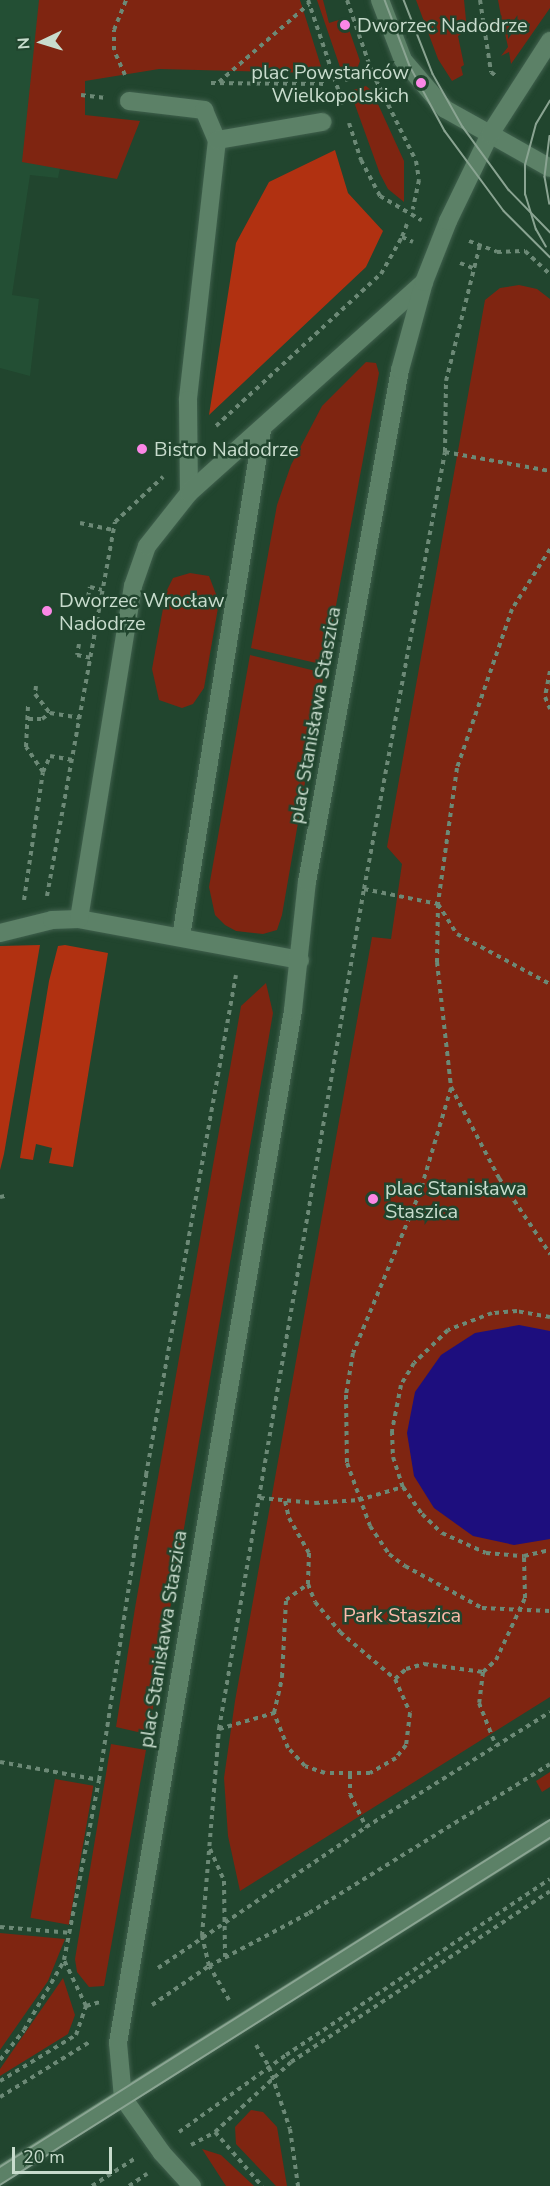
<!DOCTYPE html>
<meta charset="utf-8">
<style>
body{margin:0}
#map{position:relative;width:550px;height:2186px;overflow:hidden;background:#21452e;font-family:"Nunito Sans",sans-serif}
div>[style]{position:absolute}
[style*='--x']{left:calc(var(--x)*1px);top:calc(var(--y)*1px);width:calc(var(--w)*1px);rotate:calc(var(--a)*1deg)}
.built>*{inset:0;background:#234f34}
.green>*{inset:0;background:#7f2511;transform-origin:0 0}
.forest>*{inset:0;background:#b13111}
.water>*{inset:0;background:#1d0e7e}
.path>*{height:4px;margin-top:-2px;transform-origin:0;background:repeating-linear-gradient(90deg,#6c8976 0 4.5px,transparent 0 9px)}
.roads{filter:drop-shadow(0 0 2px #40604d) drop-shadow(0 0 2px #40604d)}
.lane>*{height:18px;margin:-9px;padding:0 9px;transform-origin:9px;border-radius:9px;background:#5c8167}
.street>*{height:18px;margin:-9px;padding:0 9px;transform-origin:9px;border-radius:9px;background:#5c8167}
.secondary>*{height:18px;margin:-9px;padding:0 9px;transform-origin:9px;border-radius:9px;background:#5c8167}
.tram>*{height:1.5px;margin:-0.75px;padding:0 0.75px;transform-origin:0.75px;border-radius:0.75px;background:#8aa492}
.dots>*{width:16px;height:16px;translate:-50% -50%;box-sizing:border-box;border:3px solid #21452e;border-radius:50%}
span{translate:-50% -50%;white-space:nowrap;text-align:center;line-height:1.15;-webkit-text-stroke:5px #21452e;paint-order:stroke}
.poi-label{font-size:20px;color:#c8dccd}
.left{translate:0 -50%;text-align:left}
.right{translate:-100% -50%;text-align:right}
.street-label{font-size:20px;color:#c8dccd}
.park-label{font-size:20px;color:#fdbbab}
.north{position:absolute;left:12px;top:12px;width:60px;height:60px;-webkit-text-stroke:4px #21452e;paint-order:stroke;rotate:266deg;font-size:16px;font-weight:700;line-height:24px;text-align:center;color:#c8dccd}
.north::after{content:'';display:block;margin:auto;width:21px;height:27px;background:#c8dccd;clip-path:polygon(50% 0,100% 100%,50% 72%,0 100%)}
.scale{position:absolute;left:12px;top:2147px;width:100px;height:27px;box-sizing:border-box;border:3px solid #c8dccd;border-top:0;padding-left:8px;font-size:18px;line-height:21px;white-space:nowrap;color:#c8dccd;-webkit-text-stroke:4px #21452e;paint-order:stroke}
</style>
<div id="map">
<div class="built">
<div style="clip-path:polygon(0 0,94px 0,58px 178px,30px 175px,12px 295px,39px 299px,30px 376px,0 368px)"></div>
</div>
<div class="green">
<div style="clip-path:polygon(39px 0,300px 0,325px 79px,314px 73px,159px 69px,85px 81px,85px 115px,140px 121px,117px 179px,22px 162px)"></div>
<div style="clip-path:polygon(317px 0,323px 0,329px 23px,345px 18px,360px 61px,357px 69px,342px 73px)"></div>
<div style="clip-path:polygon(416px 0,464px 0,467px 30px,458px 36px,464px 65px,461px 67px,463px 75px,452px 81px,438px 59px)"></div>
<div style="clip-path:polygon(498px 0,550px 0,550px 8px,511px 64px,509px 52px,501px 56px,508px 47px,504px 29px,496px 33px,493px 20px,501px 16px)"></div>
<div style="clip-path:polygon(366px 86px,372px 91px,404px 161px,404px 202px,388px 189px,380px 174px,350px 91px)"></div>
<div style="clip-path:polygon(519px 285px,537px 289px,550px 299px,550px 1697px,240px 1891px,228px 1836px,224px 1778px,235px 1701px,372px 937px,391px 939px,402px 864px,387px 847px,485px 300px,500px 288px)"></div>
<div style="clip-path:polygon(366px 362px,376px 363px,379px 373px,325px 665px,251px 648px,277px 505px,291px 465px,322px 406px)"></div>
<div style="clip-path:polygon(190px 573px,209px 576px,219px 602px,204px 688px,193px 704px,182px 708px,159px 700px,152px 669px,166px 592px,173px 578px)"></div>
<div style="clip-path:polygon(250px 655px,324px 673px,282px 915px,277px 930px,263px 934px,236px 931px,225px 925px,215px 915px,209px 887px)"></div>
<div style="clip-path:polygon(266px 983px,273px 1013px,149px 1731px,142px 1733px,116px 1727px,135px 1608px,241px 1006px)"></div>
<div style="clip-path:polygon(111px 1744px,146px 1750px,104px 1986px,89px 1987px,77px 1972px,75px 1959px)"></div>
<div style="clip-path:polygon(550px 1772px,550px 1787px,542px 1792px,536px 1781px)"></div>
<div style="left:55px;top:1779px;width:39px;height:141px;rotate:10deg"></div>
<div style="clip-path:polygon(0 1933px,65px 1939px,48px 1981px,0 2050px)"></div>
<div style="clip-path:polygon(63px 1978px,75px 2015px,68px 2034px,0 2076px,0 2069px)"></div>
<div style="clip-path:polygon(251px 2110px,263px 2112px,277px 2127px,287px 2186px,276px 2186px,236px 2144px,235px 2127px)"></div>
<div style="clip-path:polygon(202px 2149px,221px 2155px,254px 2186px,226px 2186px)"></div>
</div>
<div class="forest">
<div style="clip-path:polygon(335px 150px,348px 193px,383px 231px,366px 267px,209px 415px,236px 243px,269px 182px)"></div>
<div style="clip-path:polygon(40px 945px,4px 1154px,0 1170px,0 946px)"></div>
<div style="clip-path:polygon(65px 945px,108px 953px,73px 1167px,49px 1163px,52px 1148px,36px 1144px,33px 1160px,20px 1158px,49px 981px,58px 946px)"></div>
</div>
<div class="water">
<div style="clip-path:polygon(519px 1325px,550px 1331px,550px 1539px,514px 1545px,473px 1536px,434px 1508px,414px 1476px,407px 1433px,415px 1392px,441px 1355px,475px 1333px)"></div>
</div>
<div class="path">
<div style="--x:308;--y:0;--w:110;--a:71.4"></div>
<div style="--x:347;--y:0;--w:76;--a:70.9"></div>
<div style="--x:372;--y:72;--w:99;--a:63.7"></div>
<div style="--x:416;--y:161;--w:19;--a:81"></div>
<div style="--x:419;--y:180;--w:30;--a:102"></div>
<div style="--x:480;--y:0;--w:73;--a:81.3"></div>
<div style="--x:491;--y:72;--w:6;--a:39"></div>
<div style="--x:125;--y:75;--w:27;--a:-114"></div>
<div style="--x:114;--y:50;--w:20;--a:-90"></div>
<div style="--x:114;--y:30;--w:32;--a:-68"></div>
<div style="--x:345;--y:80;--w:28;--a:-17"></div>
<div style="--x:219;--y:82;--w:119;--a:-40.9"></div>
<div style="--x:211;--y:83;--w:116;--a:0.5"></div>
<div style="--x:81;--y:95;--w:23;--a:7"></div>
<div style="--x:349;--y:123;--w:39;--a:72"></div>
<div style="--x:361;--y:160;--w:41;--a:62.2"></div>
<div style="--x:380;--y:196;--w:48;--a:30.3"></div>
<div style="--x:407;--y:224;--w:14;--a:111"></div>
<div style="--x:402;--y:237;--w:12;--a:24"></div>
<div style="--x:469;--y:241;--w:30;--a:21"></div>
<div style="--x:497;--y:252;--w:28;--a:-2"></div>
<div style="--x:525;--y:251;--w:34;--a:43"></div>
<div style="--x:460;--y:263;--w:14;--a:21"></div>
<div style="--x:216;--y:426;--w:224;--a:-42.7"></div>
<div style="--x:381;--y:274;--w:43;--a:-60.4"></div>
<div style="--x:445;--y:452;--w:107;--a:10.3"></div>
<div style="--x:80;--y:523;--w:35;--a:12"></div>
<div style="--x:550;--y:549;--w:71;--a:122.3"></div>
<div style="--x:512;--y:609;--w:168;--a:109.1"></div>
<div style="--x:457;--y:768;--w:137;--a:98"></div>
<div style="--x:438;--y:904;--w:58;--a:91"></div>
<div style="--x:437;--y:962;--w:126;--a:83.6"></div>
<div style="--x:451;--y:1087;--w:103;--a:62.2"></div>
<div style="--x:499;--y:1178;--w:92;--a:56.1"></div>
<div style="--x:88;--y:597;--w:10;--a:-79"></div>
<div style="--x:90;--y:587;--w:12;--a:14"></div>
<div style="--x:79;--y:644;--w:11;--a:100"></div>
<div style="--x:77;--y:655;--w:14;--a:12"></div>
<div style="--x:550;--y:671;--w:26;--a:101"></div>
<div style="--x:545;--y:697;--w:13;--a:67"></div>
<div style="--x:36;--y:686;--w:8;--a:97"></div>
<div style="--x:35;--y:694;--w:24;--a:52"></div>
<div style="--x:50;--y:713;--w:30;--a:9"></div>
<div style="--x:28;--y:719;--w:14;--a:0"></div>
<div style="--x:42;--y:719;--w:10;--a:-37"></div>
<div style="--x:43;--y:772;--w:17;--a:-66"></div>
<div style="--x:50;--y:756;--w:23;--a:10"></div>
<div style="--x:364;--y:889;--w:76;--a:11.5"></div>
<div style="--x:438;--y:904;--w:36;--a:58"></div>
<div style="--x:457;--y:934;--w:106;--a:28.3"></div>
<div style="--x:47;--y:896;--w:380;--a:-79.7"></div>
<div style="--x:115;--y:522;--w:66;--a:-43.2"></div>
<div style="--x:24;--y:900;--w:129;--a:-81.6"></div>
<div style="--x:43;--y:772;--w:30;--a:-124"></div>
<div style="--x:26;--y:747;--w:41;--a:-87.2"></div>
<div style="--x:451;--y:1088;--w:109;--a:106.6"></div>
<div style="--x:420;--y:1192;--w:174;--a:112.6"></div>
<div style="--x:353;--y:1353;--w:43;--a:99.5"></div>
<div style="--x:346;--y:1395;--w:68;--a:89.2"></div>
<div style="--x:347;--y:1463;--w:67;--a:69.9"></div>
<div style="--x:370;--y:1526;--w:34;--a:56"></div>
<div style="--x:389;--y:1554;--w:20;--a:37"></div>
<div style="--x:405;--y:1566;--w:88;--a:28.6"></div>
<div style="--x:482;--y:1608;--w:68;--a:2.5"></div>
<div style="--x:0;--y:1197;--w:5;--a:-11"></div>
<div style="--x:550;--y:1317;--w:34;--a:-170"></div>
<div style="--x:517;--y:1311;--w:25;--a:175"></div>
<div style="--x:492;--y:1313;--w:47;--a:158.9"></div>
<div style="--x:448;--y:1330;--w:47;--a:135.9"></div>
<div style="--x:414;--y:1363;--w:26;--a:121"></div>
<div style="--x:401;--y:1385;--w:47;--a:101.1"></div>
<div style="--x:392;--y:1431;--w:26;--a:88"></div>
<div style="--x:393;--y:1457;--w:32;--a:72"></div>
<div style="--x:403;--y:1487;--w:33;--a:55"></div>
<div style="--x:422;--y:1514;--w:28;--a:44"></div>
<div style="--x:442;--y:1533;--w:48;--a:24.4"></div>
<div style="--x:486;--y:1553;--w:38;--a:5"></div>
<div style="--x:524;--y:1556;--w:27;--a:-13"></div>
<div style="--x:260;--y:1498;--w:55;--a:5.2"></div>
<div style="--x:315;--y:1503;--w:44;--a:-3.9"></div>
<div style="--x:359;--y:1500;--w:46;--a:-16.5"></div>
<div style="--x:285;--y:1501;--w:17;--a:77"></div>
<div style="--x:289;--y:1518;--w:40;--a:60.3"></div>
<div style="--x:309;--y:1553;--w:31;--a:92"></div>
<div style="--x:308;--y:1584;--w:19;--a:69"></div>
<div style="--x:315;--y:1602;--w:39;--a:50"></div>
<div style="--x:340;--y:1632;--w:72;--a:40.5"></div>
<div style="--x:395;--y:1679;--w:37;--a:66"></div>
<div style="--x:410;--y:1713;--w:32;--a:97"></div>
<div style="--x:406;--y:1745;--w:16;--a:128"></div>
<div style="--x:396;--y:1758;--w:30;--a:150"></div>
<div style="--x:370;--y:1773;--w:45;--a:180"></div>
<div style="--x:325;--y:1773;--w:21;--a:-161"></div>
<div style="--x:305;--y:1766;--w:25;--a:-133"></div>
<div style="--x:288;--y:1748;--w:38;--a:-112"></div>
<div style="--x:274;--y:1713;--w:37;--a:-77"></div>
<div style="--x:282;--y:1677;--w:77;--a:-87"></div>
<div style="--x:286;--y:1600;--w:27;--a:-36"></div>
<div style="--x:483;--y:1672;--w:18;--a:-43"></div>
<div style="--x:496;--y:1660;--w:68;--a:-64.9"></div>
<div style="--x:525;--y:1598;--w:42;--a:-91.4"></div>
<div style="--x:395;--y:1679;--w:15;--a:-42"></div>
<div style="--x:406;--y:1669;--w:19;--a:-16"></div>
<div style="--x:424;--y:1664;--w:60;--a:7.7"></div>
<div style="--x:483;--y:1672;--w:31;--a:97"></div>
<div style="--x:479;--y:1703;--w:46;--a:68.4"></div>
<div style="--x:219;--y:1729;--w:57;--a:-16.2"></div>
<div style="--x:0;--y:1762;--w:101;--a:10.3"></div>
<div style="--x:350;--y:1775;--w:19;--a:90"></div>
<div style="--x:350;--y:1794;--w:37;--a:64"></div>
<div style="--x:210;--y:1849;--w:35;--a:66"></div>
<div style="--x:224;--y:1881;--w:76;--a:89.2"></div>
<div style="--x:0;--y:1927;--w:72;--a:4.8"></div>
<div style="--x:158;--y:1968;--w:251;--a:-34.1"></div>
<div style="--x:366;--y:1827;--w:217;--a:-32"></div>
<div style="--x:229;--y:2000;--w:39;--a:-120"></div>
<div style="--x:209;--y:1966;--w:31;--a:-103"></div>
<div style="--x:202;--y:1936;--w:208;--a:-85.3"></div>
<div style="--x:219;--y:1729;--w:852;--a:-80.21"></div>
<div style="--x:364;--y:889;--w:444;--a:-79.5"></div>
<div style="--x:445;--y:452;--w:71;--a:-89.2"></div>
<div style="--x:446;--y:381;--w:140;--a:-76"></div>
<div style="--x:152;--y:2005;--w:69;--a:-34.4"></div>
<div style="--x:209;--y:1966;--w:113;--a:-27.9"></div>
<div style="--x:309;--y:1913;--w:283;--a:-31.7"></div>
<div style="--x:86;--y:2006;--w:15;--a:-16"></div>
<div style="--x:256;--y:2045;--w:26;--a:59"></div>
<div style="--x:269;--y:2067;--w:65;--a:71.3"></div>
<div style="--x:290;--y:2129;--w:58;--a:82"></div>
<div style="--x:0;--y:2060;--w:38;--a:-51"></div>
<div style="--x:24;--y:2030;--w:80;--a:-59.9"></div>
<div style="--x:0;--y:2081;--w:89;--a:-31.2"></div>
<div style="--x:76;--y:2035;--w:31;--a:-71"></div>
<div style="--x:86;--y:2006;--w:51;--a:-115.6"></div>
<div style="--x:64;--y:1960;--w:183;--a:-79"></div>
<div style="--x:99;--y:1780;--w:309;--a:-81.2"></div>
<div style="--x:146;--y:1475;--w:508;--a:-79.8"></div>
<div style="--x:0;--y:2097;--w:107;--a:-31.6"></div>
<div style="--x:179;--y:2132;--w:132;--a:-35.7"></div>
<div style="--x:286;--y:2055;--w:317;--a:-33.7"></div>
<div style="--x:215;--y:2132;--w:103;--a:-42.6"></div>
<div style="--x:291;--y:2062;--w:310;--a:-33.4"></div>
<div style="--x:191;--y:2145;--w:27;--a:-28"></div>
<div style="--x:215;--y:2132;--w:72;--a:49"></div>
<div style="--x:92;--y:2186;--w:50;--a:-32.7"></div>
<div style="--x:129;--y:2186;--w:22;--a:-34"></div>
</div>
<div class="roads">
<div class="lane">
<div style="--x:380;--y:0;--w:64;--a:69"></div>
<div style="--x:403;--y:60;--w:65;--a:49.4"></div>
<div style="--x:445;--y:109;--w:51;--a:29.1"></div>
<div style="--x:129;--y:101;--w:76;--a:6.8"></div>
<div style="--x:204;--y:110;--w:33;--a:67"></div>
<div style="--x:217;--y:140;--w:262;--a:96.4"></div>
<div style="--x:188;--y:400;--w:93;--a:89.4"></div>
<div style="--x:217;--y:140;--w:107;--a:-9.7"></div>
<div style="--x:0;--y:933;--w:54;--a:-14"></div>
<div style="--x:52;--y:920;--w:27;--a:-2"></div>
<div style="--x:181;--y:937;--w:513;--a:-80.92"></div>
<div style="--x:300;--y:960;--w:225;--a:-169.5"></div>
<div style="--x:79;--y:919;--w:337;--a:-80.8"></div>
<div style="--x:133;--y:586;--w:42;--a:-70.7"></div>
<div style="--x:147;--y:546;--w:68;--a:-51.6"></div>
<div style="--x:189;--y:493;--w:316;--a:-41.9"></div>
</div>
<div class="street">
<div style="--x:490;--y:134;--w:69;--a:29.5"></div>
</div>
<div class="secondary">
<div style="--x:0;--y:2175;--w:650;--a:-32.17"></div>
<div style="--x:192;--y:2186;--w:45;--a:-132.3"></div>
<div style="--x:162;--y:2153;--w:67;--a:-125.3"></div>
<div style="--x:123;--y:2098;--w:55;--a:-95.2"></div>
<div style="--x:118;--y:2043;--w:1048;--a:-80.38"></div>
<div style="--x:293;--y:1010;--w:129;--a:-83.8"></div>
<div style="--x:307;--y:882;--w:520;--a:-79.71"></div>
<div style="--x:400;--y:370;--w:91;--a:-74.7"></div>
<div style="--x:424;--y:282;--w:66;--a:-68.5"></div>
<div style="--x:448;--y:221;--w:97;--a:-64.2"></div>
<div style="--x:490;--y:134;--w:111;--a:-57.2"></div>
</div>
</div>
<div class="tram">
<div style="--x:385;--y:0;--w:71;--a:69.3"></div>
<div style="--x:410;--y:66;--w:74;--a:61.7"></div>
<div style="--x:445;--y:131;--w:99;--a:53.6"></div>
<div style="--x:504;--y:211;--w:65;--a:45"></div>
<div style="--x:404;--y:0;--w:79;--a:68.6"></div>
<div style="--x:433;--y:74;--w:61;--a:60.5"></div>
<div style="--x:463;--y:127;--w:78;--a:53.9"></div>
<div style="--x:509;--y:190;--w:59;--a:45.7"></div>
<div style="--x:550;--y:136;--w:41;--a:97"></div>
<div style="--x:545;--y:177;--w:27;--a:80"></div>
<div style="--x:546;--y:247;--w:20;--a:-120"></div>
<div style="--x:536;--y:230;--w:37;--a:-107"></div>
<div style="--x:525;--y:195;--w:30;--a:-90"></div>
<div style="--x:525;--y:165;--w:42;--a:-75"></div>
<div style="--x:536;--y:124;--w:27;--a:-59"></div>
<div style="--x:0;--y:2167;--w:650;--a:-32.25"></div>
<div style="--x:0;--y:2185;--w:650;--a:-32.25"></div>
</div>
<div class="dots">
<div style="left:345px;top:25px;background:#fb87e6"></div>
<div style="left:421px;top:83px;background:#fb87e6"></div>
<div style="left:142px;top:449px;background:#fb87e6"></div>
<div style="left:47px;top:611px;background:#fb87e6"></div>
<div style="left:373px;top:1199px;background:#fb87e6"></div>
</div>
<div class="poi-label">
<span class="left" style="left:357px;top:25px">Dworzec Nadodrze</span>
<span class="right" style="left:409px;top:84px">plac Powstańców<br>Wielkopolskich</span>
<span class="left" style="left:154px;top:449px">Bistro Nadodrze</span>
<span class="left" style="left:59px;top:612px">Dworzec Wrocław<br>Nadodrze</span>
<span class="left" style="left:385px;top:1200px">plac Stanisława<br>Staszica</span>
</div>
<div class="street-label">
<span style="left:315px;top:715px;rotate:-80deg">plac Stanisława Staszica</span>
<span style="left:163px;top:1639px;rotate:-81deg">plac Stanisława Staszica</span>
</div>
<div class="park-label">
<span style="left:402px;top:1615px">Park Staszica</span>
</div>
<div class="north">N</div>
<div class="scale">20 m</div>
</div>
